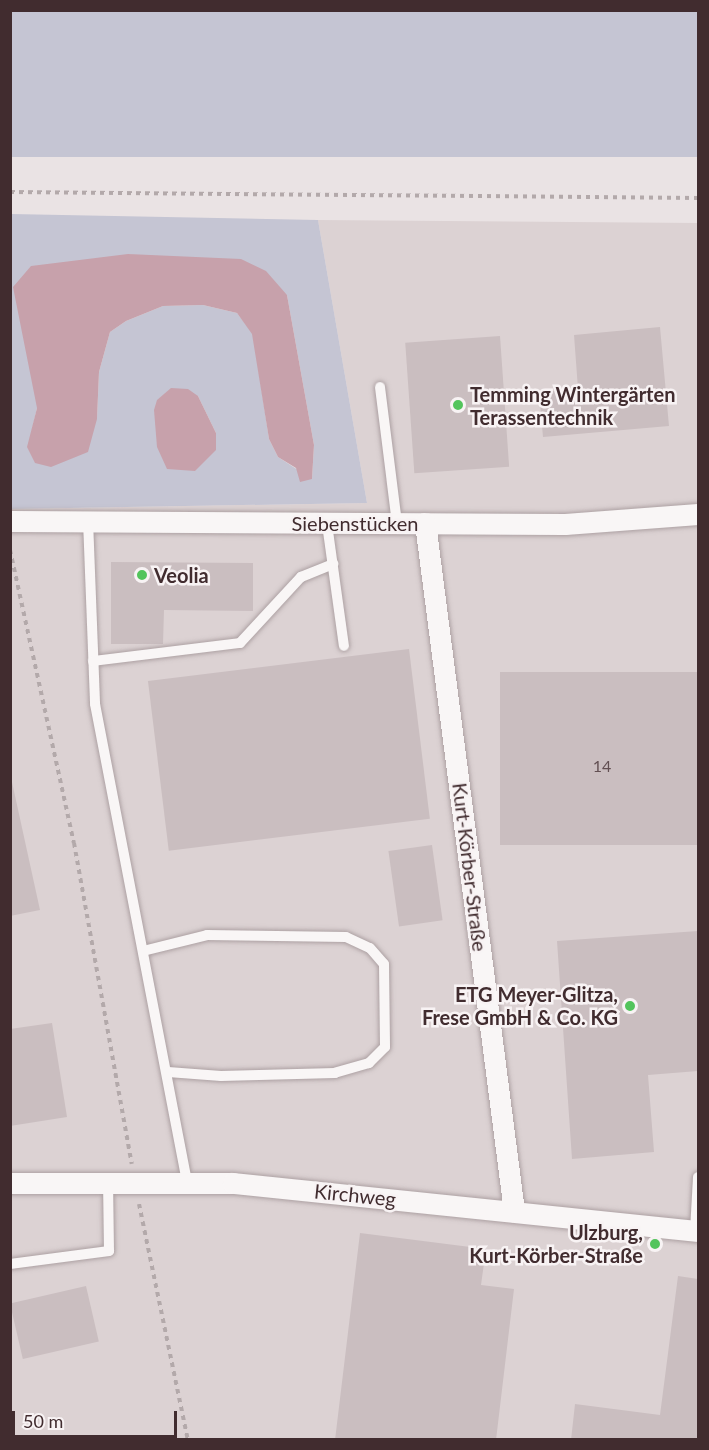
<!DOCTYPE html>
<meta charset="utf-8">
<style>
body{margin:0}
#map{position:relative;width:709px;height:1450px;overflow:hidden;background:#eae3e4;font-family:Lato,sans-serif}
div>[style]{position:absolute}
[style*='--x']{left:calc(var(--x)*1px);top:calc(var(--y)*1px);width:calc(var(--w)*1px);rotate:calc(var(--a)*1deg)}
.built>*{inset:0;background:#dcd2d3}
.green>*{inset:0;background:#c5c5d3;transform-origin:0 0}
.water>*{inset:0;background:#c7a1ab}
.building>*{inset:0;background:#cabec0;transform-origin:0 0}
.path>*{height:4px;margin-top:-2px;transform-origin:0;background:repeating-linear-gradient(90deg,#b3a9aa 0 4.5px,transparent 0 9px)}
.roads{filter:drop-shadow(0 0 2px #ada1a3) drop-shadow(0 0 2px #ada1a3)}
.service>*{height:10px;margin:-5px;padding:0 5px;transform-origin:5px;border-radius:5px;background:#f9f6f6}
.minor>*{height:21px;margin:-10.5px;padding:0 10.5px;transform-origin:10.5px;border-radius:10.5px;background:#f9f6f6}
.dots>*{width:16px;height:16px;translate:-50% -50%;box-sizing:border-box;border:3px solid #f8f3f4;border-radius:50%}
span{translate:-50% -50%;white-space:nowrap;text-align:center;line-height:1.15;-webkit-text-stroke:5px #f8f3f4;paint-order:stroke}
.number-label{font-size:16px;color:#635053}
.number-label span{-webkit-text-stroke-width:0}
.poi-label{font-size:20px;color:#412c2f;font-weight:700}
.left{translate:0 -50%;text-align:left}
.right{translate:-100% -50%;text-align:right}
.street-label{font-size:20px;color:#412c2f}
.frame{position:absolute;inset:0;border:12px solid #412c2f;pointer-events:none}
.scale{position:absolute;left:12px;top:1411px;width:165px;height:27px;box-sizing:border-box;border:3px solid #412c2f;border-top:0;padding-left:8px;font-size:18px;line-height:21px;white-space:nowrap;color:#412c2f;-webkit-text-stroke:4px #f8f3f4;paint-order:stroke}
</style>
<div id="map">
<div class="built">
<div style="clip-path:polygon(318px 220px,698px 223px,698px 1439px,11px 1439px,10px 509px,367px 503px)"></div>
</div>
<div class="green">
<div style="left:10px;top:11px;width:688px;height:146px"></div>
<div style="clip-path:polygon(evenodd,11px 214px,318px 220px,367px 503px,11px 509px,11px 214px,128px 254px,287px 295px,314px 445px,312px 479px,278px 457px,269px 439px,253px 334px,237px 313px,203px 305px,163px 306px,126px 321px,110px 332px,99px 372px,97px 419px,28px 447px,37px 408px,128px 254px,11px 214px,198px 396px,216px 433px,216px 450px,157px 447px,157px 400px,198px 396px)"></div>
</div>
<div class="water">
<div style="clip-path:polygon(128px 254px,241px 259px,266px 271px,287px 295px,314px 445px,312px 479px,300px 482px,296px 468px,278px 457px,269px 439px,252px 334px,237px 313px,203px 305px,163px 306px,126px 321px,110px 332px,99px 372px,97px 419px,88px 452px,51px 467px,35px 463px,27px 447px,37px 408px,13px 287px,31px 266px)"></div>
<div style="clip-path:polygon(171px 388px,188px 389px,198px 396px,216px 433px,216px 450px,195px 471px,167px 469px,157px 447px,154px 410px,157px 400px)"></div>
</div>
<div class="building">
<div style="clip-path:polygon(660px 327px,669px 426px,543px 437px,539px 392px,578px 389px,574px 335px)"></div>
<div style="left:500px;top:336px;width:131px;height:95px;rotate:86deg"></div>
<div style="clip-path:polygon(111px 562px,253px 563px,253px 611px,164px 610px,163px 644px,111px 644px)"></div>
<div style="left:409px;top:649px;width:171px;height:263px;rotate:83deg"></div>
<div style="left:698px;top:672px;width:173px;height:198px;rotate:90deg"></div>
<div style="clip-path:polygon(10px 773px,40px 910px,10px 916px)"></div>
<div style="left:432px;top:845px;width:76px;height:44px;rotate:82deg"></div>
<div style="clip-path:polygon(698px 931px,698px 1071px,648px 1075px,654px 1152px,572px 1159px,557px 941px)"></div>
<div style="clip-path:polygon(52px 1023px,67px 1117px,10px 1126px,10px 1029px)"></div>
<div style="clip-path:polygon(360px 1233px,486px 1249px,481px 1285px,514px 1289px,496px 1440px,335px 1440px)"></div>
<div style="clip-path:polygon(678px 1276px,698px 1279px,698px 1440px,571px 1440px,575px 1404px,660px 1415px)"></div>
<div style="left:86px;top:1286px;width:57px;height:78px;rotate:77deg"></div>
</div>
<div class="path">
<div style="--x:10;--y:192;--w:688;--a:0.5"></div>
<div style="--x:10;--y:550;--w:300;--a:77.7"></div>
<div style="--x:74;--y:843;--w:326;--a:79.8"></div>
<div style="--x:139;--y:1204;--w:241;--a:78.3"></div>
</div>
<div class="roads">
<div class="service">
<div style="--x:380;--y:387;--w:137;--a:82.9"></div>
<div style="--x:88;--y:520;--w:184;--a:87.8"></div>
<div style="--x:95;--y:704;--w:488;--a:79.1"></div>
<div style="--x:327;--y:524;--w:123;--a:82.1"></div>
<div style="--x:93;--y:661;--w:148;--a:-7"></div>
<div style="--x:240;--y:643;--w:90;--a:-47.3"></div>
<div style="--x:301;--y:577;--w:35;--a:-22"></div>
<div style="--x:143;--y:951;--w:66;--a:-14"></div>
<div style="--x:207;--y:935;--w:139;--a:0.8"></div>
<div style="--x:346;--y:937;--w:26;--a:25"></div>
<div style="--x:370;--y:948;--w:21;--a:49"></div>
<div style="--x:384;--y:964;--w:83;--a:89.3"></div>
<div style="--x:385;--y:1047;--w:23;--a:135"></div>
<div style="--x:369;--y:1063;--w:35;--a:164"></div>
<div style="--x:335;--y:1073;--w:114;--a:178.5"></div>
<div style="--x:221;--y:1076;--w:53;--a:-175.7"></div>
<div style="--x:695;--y:1231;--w:54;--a:-86.8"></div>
<div style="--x:10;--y:1264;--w:100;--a:-7.5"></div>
<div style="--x:109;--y:1251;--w:68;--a:-90.8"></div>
</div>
<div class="minor">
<div style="--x:10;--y:521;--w:555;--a:0.31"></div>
<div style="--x:565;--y:524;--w:133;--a:-4.3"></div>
<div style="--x:425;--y:523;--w:694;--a:82.63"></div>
<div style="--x:10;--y:1183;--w:223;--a:0"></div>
<div style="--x:233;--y:1183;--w:467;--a:5.9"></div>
</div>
</div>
<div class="dots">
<div style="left:458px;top:405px;background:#53c45c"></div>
<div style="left:142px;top:575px;background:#53c45c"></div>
<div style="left:630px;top:1006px;background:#53c45c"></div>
<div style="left:655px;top:1244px;background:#53c45c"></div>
</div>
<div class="number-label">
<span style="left:602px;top:766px">14</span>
</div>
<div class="poi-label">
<span class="left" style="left:470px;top:406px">Temming Wintergärten<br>Terassentechnik</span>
<span class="left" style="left:154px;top:575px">Veolia</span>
<span class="right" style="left:618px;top:1006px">ETG Meyer-Glitza,<br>Frese GmbH &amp; Co. KG</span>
<span class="right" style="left:643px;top:1244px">Ulzburg,<br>Kurt-Körber-Straße</span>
</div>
<div class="street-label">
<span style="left:355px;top:523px">Siebenstücken</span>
<span style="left:470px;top:867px;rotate:83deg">Kurt-Körber-Straße</span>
<span style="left:355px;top:1195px;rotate:6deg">Kirchweg</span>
</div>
<div class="frame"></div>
<div class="scale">50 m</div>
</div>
